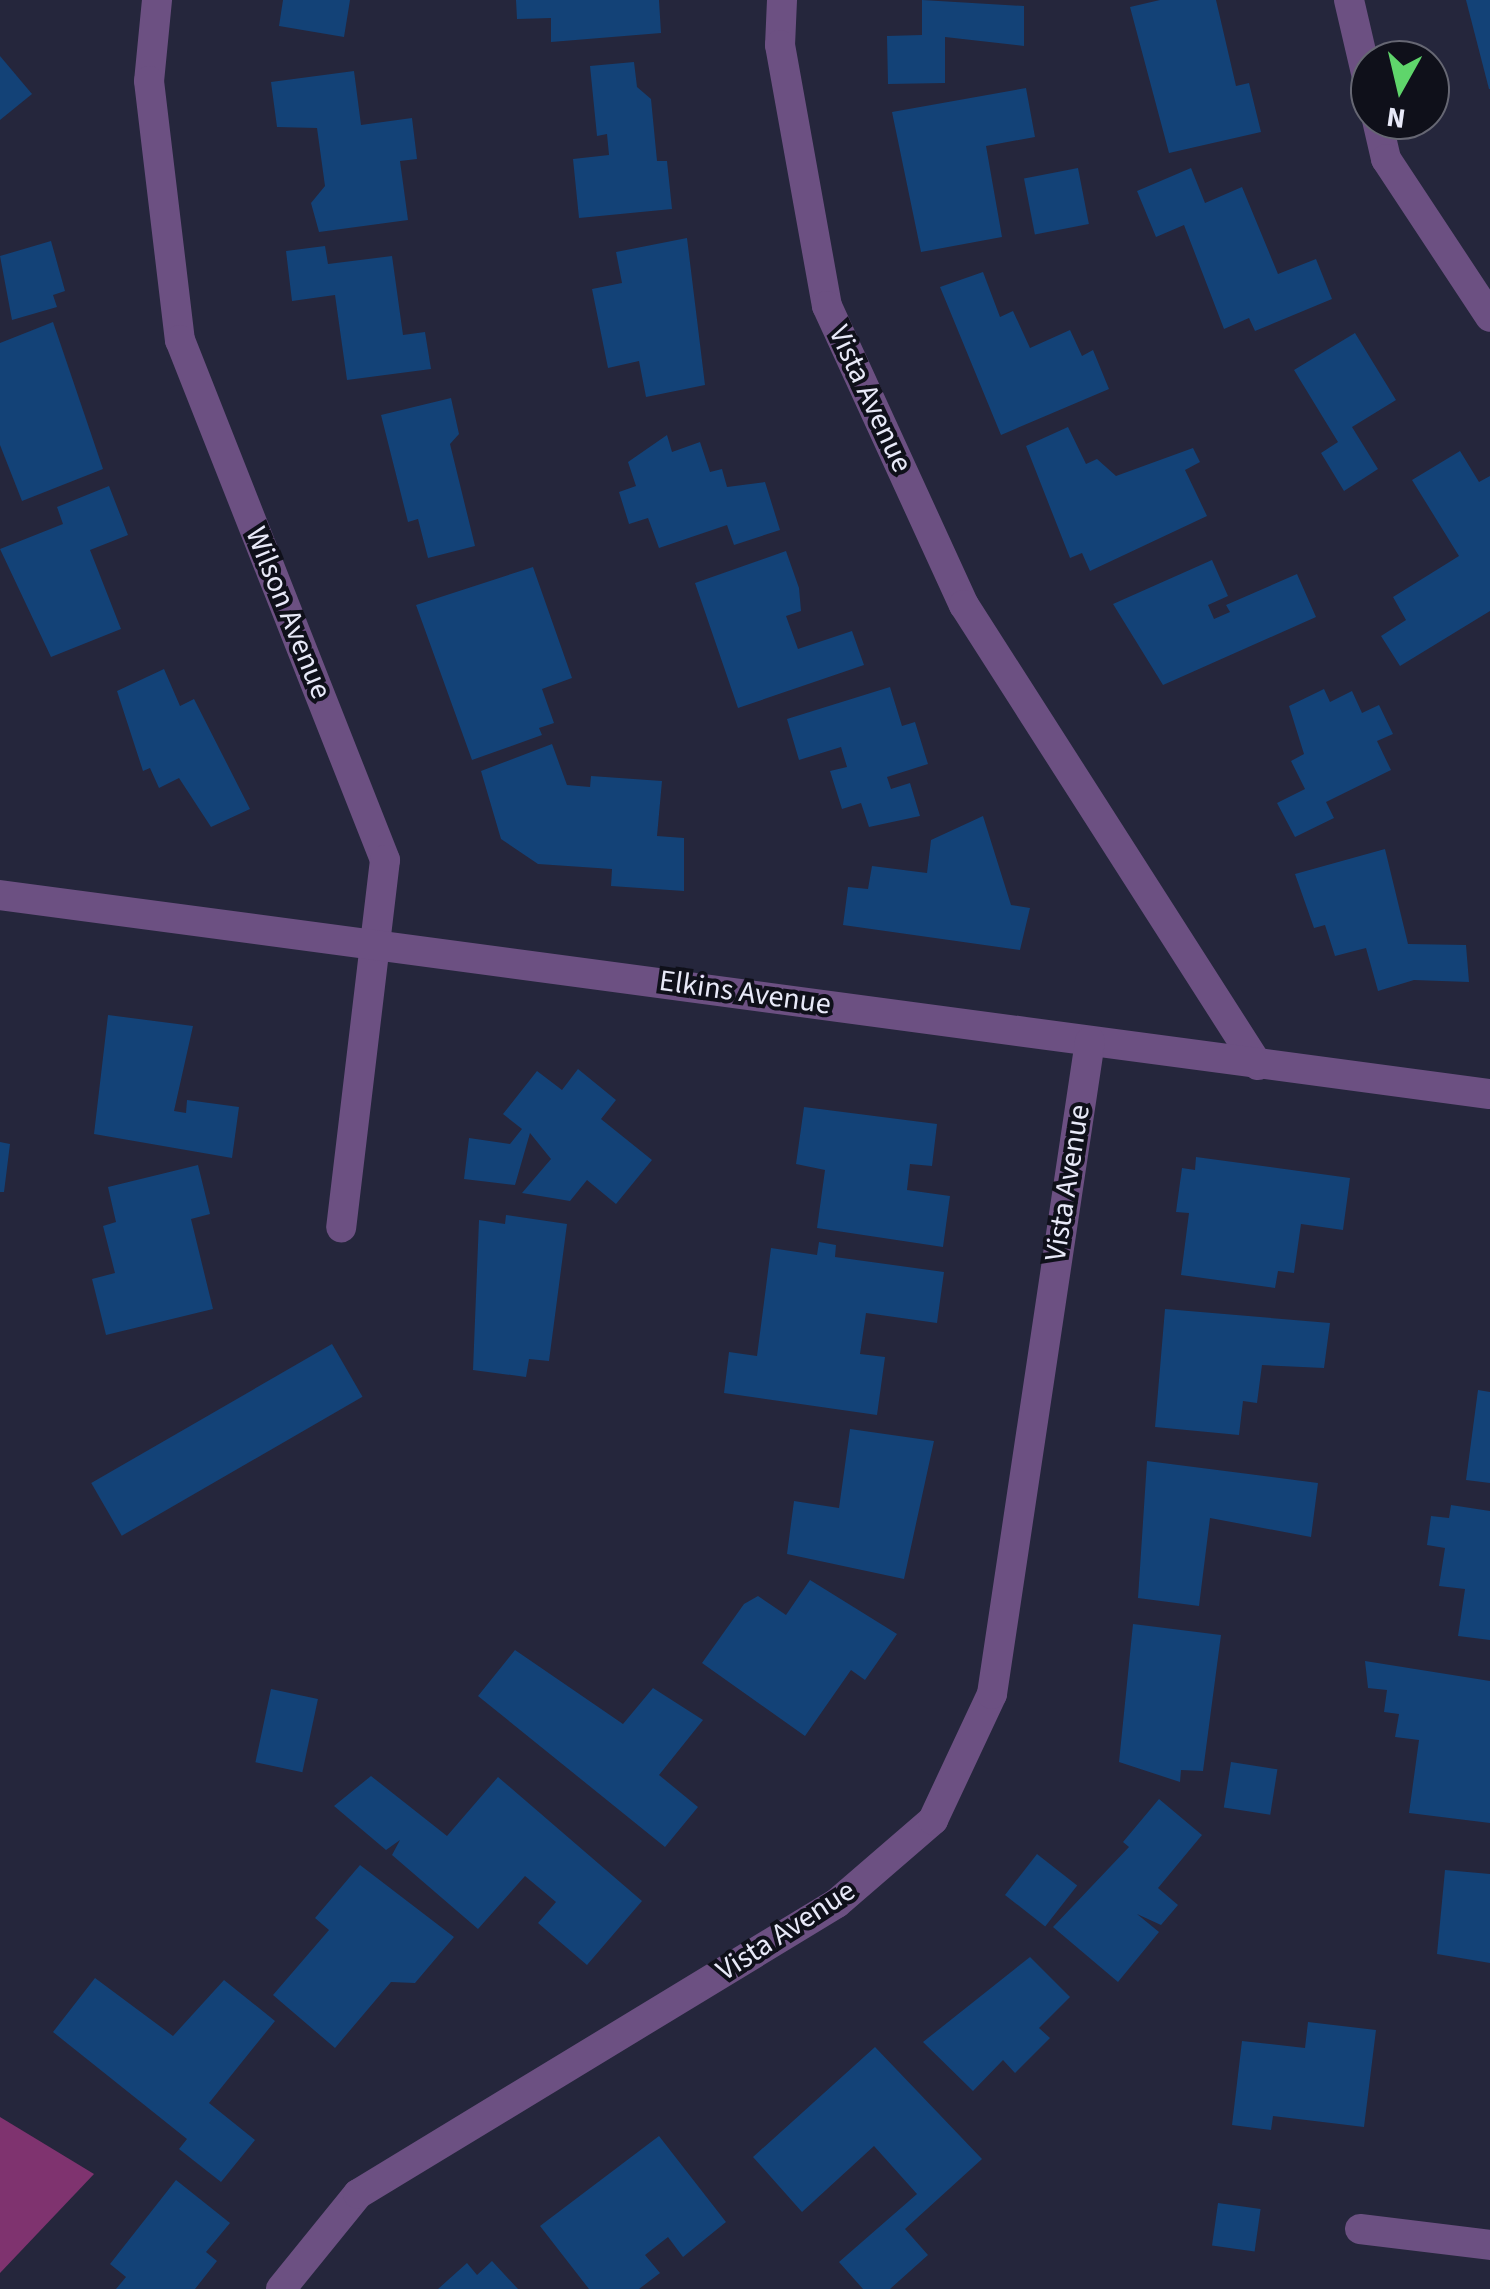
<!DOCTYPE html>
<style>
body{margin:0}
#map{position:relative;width:1490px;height:2289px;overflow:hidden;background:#25263c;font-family:"Source Sans 3",sans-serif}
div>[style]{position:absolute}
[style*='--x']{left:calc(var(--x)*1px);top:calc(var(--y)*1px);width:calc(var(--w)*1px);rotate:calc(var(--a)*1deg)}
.forest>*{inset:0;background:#7f336f}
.building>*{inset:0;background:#134277;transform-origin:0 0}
.minor>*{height:30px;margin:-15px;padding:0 15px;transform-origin:15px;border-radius:15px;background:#6c5082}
span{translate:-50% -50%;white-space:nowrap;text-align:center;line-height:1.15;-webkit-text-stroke:8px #0f101a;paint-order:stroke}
.street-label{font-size:30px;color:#e8e9f8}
.north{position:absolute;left:1350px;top:40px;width:100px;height:100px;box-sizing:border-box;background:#0f101a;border:2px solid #666773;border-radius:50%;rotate:188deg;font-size:28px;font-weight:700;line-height:40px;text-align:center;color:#e8e9f8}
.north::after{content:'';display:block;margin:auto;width:35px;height:45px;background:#5fd56b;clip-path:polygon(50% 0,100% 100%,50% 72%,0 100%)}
</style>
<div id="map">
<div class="forest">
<div style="clip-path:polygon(0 2117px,94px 2174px,0 2273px)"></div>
</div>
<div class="building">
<div style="clip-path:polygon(283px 0,350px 0,344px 37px,279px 26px)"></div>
<div style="clip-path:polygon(516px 0,659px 0,661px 33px,551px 42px,551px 18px,517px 19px)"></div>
<div style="clip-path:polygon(922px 0,1024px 6px,1024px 46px,945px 37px,945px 83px,888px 84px,887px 36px,922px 35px)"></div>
<div style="clip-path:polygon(1160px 0,1216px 0,1236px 86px,1249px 83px,1261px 132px,1169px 153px,1130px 7px)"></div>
<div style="clip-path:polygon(1466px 0,1490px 0,1490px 89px,1489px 89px)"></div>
<div style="clip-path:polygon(0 56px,32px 94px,0 120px)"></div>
<div style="clip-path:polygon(634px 62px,637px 87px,651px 99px,657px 161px,667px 161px,672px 209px,579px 218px,573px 159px,609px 155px,607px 134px,597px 136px,590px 66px)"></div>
<div style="clip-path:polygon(354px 71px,361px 125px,412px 118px,417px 159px,400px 161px,408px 220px,319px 232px,311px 203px,325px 186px,317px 128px,277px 127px,271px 82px)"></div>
<div style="clip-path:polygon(1026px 88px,1035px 137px,986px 146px,1002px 237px,921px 252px,892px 112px)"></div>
<div style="left:1078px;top:168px;width:57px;height:55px;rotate:79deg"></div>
<div style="clip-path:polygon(1191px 168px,1205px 203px,1242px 187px,1278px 274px,1316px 259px,1332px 299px,1255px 331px,1249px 318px,1224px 329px,1184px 225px,1156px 237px,1137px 191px)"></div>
<div style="clip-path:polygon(687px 238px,705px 385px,646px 397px,639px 361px,608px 368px,592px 289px,622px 283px,616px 252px)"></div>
<div style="clip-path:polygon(51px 241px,65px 291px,53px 295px,57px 307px,12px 320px,0 256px)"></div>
<div style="clip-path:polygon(325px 246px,328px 264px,392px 256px,403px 335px,425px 332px,431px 369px,347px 380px,335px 295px,292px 301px,286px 251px)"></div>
<div style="clip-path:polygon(983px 272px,1000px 317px,1013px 311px,1030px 348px,1070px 330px,1082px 356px,1093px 350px,1109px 389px,1001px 435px,940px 287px)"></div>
<div style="clip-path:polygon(53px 322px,103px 469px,22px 501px,0 445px,0 343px)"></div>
<div style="clip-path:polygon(1355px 333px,1396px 400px,1352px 427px,1378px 469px,1344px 491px,1321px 453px,1338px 442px,1294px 370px)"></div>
<div style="clip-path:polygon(451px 398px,459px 434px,450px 444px,475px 546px,428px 558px,418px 519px,408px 522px,381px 415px)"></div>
<div style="clip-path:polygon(1068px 427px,1086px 464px,1097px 459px,1116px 476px,1193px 448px,1200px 462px,1185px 470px,1207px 516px,1090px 571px,1082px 553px,1070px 558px,1026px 446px)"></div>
<div style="clip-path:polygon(667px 435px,672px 452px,700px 442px,710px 472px,722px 469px,727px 487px,765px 482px,780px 530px,734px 545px,727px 525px,659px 548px,648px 518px,629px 524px,619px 492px,636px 486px,628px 462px)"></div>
<div style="clip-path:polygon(1460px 451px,1479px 482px,1490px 476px,1490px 611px,1400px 666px,1381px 636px,1406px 620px,1393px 597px,1459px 556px,1412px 480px)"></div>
<div style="clip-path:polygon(109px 486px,128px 535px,90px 550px,121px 629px,51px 657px,0 549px,63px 524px,57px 507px)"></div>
<div style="clip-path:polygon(786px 551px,799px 588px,801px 611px,786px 616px,798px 649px,852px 631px,864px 665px,738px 708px,695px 583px)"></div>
<div style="clip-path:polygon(1212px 560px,1228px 596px,1208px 605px,1214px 619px,1230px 612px,1226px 605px,1297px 574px,1316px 617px,1163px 685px,1113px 604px)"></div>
<div style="clip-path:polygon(533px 567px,572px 678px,542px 689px,554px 723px,539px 728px,542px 735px,472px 760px,416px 605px)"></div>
<div style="clip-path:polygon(164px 669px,180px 706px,194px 699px,250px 809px,211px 827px,179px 778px,159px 788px,150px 768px,143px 771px,117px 691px)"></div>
<div style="clip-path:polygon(890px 687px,902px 726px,915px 722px,928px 764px,887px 777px,891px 789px,910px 783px,920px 816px,869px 827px,861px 803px,842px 809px,830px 771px,847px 767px,841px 747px,799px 760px,787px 719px)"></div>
<div style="clip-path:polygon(1324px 689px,1330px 702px,1352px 691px,1362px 713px,1379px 705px,1393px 734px,1377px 741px,1391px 770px,1326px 802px,1334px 818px,1295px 837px,1277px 803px,1305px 789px,1291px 761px,1304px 754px,1289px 706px)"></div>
<div style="clip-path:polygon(552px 744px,567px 785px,590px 787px,591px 776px,662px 781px,657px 836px,684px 838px,684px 891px,611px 886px,612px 869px,538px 864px,501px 839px,481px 771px)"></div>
<div style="clip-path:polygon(983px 816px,1011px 905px,1030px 908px,1020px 950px,843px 925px,848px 887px,868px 889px,872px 866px,927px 873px,931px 840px)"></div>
<div style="clip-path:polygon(1385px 849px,1408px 944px,1466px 945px,1469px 982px,1414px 980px,1378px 991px,1366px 948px,1335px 956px,1325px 925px,1314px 928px,1295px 874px)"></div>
<div style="clip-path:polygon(108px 1015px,193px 1026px,174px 1111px,186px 1113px,187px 1100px,239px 1107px,232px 1158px,94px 1134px)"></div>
<div style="clip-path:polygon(578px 1069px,616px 1100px,601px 1119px,652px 1160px,616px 1204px,587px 1180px,570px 1201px,522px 1193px,551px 1159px,530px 1133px,515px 1185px,464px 1179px,469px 1138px,510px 1144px,522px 1129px,503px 1114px,537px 1071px,562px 1090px)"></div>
<div style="clip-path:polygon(804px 1107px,937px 1124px,932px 1166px,910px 1164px,907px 1190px,950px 1196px,943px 1247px,817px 1228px,825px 1170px,796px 1164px)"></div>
<div style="clip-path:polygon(0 1142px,10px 1144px,4px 1192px,0 1192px)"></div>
<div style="clip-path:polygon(1196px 1157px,1350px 1178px,1343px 1230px,1301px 1224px,1294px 1273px,1278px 1271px,1275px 1288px,1181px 1275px,1189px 1213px,1176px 1212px,1182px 1168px,1195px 1170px)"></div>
<div style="clip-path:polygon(198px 1165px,210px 1214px,191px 1219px,213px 1309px,106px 1335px,92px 1279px,115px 1273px,103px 1226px,116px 1222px,108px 1187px)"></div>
<div style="clip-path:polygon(506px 1215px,567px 1224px,549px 1361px,529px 1359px,526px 1377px,473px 1370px,479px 1220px,505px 1224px)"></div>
<div style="clip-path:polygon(819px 1242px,836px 1245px,835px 1257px,944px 1272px,937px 1323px,866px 1313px,860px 1354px,885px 1357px,877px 1415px,724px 1393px,729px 1352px,757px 1356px,771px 1248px,817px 1255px)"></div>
<div style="clip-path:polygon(1165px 1309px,1330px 1323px,1324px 1368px,1262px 1365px,1257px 1403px,1243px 1401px,1239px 1435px,1155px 1427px)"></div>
<div style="left:332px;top:1344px;width:61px;height:278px;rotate:60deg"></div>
<div style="clip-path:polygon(1478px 1390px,1490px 1392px,1490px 1483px,1466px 1480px)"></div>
<div style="clip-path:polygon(850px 1429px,934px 1441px,904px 1579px,787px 1554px,794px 1501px,839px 1508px)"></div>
<div style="clip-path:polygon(1147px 1461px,1318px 1483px,1311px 1537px,1210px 1518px,1199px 1606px,1138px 1598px)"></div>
<div style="clip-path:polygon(1451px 1505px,1490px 1511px,1490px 1640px,1458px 1636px,1465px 1589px,1439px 1586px,1445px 1548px,1427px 1545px,1431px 1516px,1449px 1518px)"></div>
<div style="clip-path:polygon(810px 1580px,897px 1634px,865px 1680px,851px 1670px,805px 1736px,702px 1663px,744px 1604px,758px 1596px,786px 1615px)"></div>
<div style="clip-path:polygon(1133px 1624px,1221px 1635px,1203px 1771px,1181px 1770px,1180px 1782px,1119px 1762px)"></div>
<div style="clip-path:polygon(515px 1650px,623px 1724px,653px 1688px,703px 1720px,659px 1775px,698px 1807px,665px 1847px,478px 1696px)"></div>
<div style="clip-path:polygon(1365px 1661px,1490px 1681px,1490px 1823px,1409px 1813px,1419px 1740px,1395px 1737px,1399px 1714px,1384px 1712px,1387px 1690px,1368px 1688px)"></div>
<div style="left:271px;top:1689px;width:48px;height:75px;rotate:12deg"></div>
<div style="left:1231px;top:1762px;width:47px;height:46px;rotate:9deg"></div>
<div style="clip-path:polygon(371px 1776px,447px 1836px,498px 1777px,642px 1901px,587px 1965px,538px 1923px,556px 1902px,525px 1876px,478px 1929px,392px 1855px,400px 1840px,386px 1850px,334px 1806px)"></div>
<div style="clip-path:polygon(1159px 1799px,1202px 1835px,1158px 1888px,1178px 1905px,1161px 1925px,1137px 1914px,1159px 1932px,1118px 1982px,1053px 1927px,1129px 1847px,1123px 1842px)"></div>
<div style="left:1037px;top:1854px;width:51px;height:52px;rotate:38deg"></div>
<div style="clip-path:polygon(360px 1865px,454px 1937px,415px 1983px,391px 1982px,335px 2048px,273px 1995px,329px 1930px,315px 1918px)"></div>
<div style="clip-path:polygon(1445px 1870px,1490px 1874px,1490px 1963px,1437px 1954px)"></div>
<div style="clip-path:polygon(1030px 1957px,1070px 1997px,1039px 2028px,1050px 2038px,1015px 2073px,1003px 2060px,973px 2091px,923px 2042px)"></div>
<div style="clip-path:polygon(95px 1978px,173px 2036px,224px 1980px,275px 2021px,209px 2103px,255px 2140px,221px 2182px,179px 2149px,187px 2139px,53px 2032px)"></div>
<div style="clip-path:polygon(1308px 2022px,1376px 2030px,1364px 2127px,1273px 2116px,1271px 2130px,1232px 2125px,1242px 2041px,1305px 2048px)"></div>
<div style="clip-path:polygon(875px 2047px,982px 2159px,905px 2229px,928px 2255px,890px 2289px,863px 2289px,839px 2262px,917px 2194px,874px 2146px,802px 2212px,753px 2157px)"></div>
<div style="clip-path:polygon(659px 2136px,726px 2222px,683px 2257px,668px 2237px,645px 2255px,660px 2273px,639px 2289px,589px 2289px,540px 2226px)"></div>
<div style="clip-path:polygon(176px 2180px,230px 2223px,206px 2252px,217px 2261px,195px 2289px,116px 2289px,126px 2277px,110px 2264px)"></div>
<div style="left:1218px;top:2203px;width:43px;height:43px;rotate:8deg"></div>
<div style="clip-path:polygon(492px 2261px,518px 2289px,438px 2289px,467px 2263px,477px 2275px)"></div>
</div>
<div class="minor">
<div style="--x:157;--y:0;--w:81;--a:95.6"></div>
<div style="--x:149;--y:81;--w:261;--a:83.2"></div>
<div style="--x:180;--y:340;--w:559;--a:68.48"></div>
<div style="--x:385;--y:860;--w:370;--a:96.8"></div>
<div style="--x:782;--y:0;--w:45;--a:92.5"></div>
<div style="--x:780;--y:45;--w:265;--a:79.8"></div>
<div style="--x:827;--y:306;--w:329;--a:65.4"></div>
<div style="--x:964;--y:605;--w:546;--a:57.42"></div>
<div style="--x:1349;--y:0;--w:92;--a:76.9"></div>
<div style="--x:1377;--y:120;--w:40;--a:77"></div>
<div style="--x:1386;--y:159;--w:189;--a:56.6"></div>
<div style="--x:0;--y:895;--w:1503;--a:7.61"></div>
<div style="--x:1360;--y:2229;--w:131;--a:7"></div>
<div style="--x:281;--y:2289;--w:122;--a:-51"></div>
<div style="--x:358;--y:2194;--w:560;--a:-31.28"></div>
<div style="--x:837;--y:1903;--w:127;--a:-40.8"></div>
<div style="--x:933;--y:1820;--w:139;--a:-64.9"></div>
<div style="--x:992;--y:1694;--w:660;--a:-81.46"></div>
</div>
<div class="street-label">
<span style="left:870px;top:399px;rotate:65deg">Vista Avenue</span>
<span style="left:288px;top:613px;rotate:68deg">Wilson Avenue</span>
<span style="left:745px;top:993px;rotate:8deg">Elkins Avenue</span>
<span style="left:1068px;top:1183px;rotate:-81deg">Vista Avenue</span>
<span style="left:786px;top:1931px;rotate:-33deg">Vista Avenue</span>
</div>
<div class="north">N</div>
</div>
